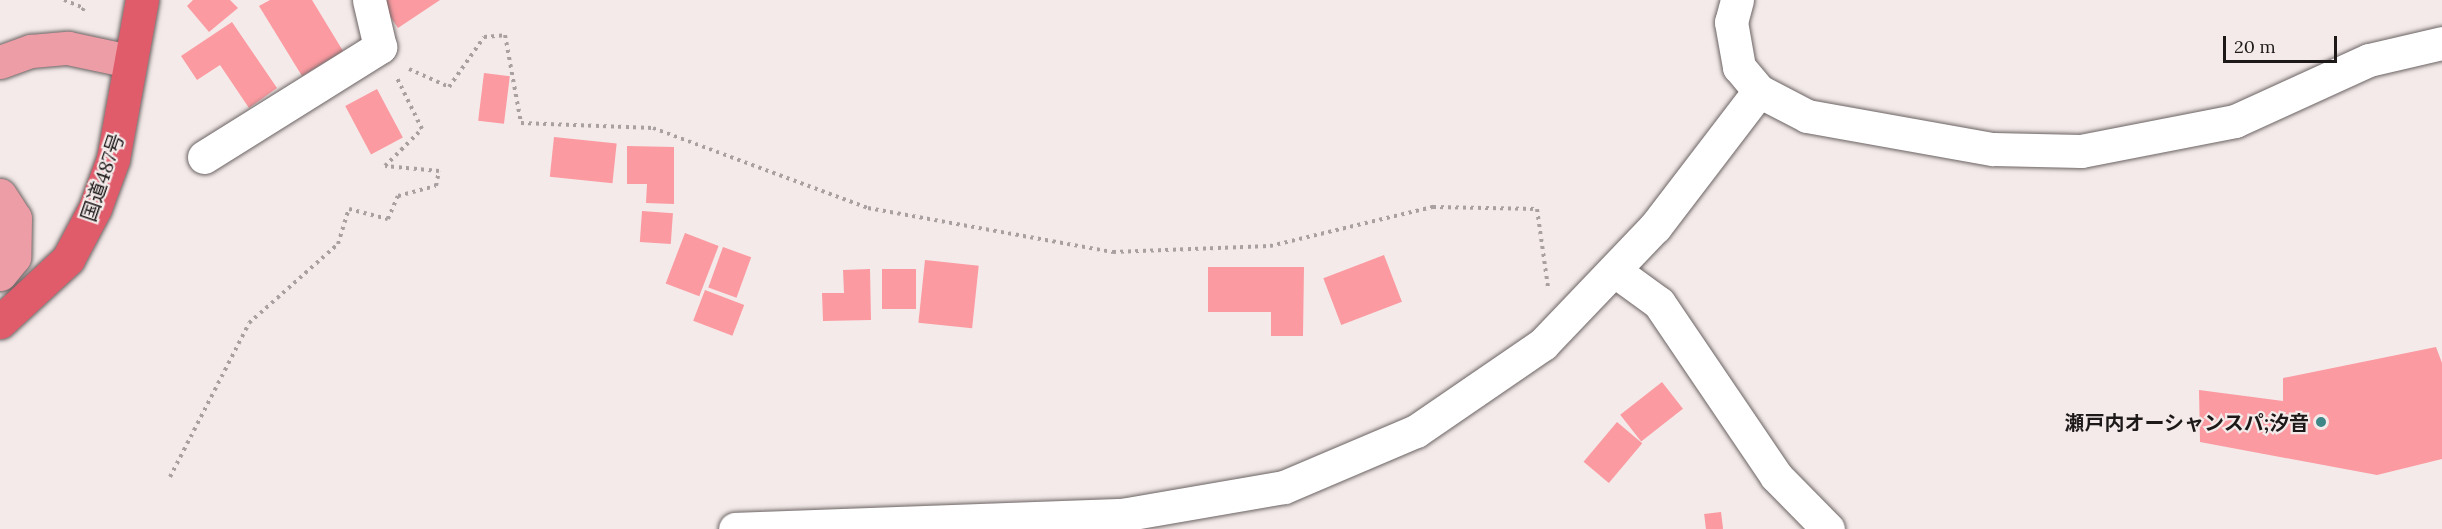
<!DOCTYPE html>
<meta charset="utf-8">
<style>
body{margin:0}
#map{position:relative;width:2442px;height:529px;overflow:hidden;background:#f4eaea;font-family:Lora,"Noto Sans JP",serif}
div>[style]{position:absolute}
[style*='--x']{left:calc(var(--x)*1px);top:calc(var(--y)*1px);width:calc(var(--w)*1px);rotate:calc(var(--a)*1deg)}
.building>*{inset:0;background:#fb9aa0;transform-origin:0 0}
.path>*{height:4px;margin-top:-2px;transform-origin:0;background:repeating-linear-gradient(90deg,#a9a1a1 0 3px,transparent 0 7.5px)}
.roads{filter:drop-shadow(0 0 2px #6b6363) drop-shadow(0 0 2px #6b6363)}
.minor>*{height:33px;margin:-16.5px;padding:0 16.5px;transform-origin:16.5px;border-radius:16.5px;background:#fff}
.major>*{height:33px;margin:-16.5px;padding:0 16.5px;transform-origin:16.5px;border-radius:16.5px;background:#ed9da6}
.highway>*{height:33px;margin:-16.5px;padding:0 16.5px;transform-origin:16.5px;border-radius:16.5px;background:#e15c6b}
.dots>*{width:16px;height:16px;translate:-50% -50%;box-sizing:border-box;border:3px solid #f4eaea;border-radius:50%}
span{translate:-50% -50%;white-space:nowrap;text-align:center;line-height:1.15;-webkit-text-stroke:4.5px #f4eaea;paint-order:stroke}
.street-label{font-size:20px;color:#1d1919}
.poi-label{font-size:20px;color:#1d1919;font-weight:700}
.right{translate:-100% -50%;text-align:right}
.scale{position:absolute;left:2223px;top:36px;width:114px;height:27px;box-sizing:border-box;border:3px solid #1d1919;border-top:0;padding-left:8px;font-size:18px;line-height:21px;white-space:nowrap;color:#1d1919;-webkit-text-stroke:4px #f4eaea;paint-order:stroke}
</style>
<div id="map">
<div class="building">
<div style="clip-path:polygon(193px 0,230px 0,238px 8px,209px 32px,187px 6px)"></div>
<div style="clip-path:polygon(270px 0,312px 0,343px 51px,302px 76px,259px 6px)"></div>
<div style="clip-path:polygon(379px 0,440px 0,398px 28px)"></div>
<div style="clip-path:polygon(232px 22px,277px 88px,249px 108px,220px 65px,197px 80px,181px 56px)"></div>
<div style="left:484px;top:73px;width:26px;height:48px;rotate:7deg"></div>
<div style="left:377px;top:89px;width:55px;height:36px;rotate:62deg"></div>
<div style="left:554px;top:137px;width:63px;height:40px;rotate:6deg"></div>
<div style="clip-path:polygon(627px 146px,674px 147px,674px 204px,646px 203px,647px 184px,627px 184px)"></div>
<div style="left:642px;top:211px;width:31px;height:31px;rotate:4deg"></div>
<div style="left:685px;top:233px;width:36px;height:54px;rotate:21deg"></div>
<div style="left:723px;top:247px;width:30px;height:43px;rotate:20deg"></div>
<div style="left:1384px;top:255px;width:50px;height:65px;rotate:69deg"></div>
<div style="left:925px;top:260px;width:54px;height:63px;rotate:6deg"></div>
<div style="clip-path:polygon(1208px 267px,1304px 267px,1303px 336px,1271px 336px,1271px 312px,1208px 312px)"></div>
<div style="clip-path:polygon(870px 269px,871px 320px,823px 321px,822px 293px,844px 293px,843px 270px)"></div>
<div style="left:882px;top:269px;width:34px;height:40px"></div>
<div style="left:705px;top:290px;width:42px;height:33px;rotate:21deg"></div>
<div style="clip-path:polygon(2436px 347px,2442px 363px,2442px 459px,2377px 475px,2200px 442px,2199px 390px,2283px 401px,2283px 378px)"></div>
<div style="left:1662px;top:382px;width:34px;height:53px;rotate:52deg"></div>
<div style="left:1617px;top:422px;width:33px;height:52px;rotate:40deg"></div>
<div style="left:1721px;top:512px;width:17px;height:17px;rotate:83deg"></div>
</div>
<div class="path">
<div style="--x:64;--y:0;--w:22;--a:22"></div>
<div style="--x:84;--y:8;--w:7;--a:124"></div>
<div style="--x:409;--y:69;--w:44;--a:24.2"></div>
<div style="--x:449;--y:87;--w:61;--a:-55"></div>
<div style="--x:484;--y:37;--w:21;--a:-5"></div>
<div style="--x:505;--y:35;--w:89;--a:79.7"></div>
<div style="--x:521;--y:123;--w:132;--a:2.2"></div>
<div style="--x:653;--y:128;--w:229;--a:20.4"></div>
<div style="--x:868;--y:208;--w:249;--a:10.2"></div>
<div style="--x:1113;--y:252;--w:157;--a:-2.2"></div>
<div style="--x:1270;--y:246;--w:168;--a:-13.5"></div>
<div style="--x:1433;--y:207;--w:104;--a:1.1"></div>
<div style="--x:1537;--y:209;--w:79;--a:82"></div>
<div style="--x:170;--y:477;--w:173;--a:-62.8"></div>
<div style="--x:249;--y:323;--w:119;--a:-41.6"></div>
<div style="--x:338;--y:244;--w:37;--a:-73"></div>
<div style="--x:349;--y:209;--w:40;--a:14.4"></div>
<div style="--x:388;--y:219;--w:25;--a:-67"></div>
<div style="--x:398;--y:196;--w:39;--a:-15"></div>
<div style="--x:436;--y:186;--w:15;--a:-79"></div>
<div style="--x:439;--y:171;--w:54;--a:-174.7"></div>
<div style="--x:385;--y:166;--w:52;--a:-45"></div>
<div style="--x:422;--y:129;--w:57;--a:-116.1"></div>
</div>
<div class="roads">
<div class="minor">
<div style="--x:1737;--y:0;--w:23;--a:105"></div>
<div style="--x:1731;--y:22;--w:46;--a:79.9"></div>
<div style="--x:1739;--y:67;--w:31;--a:50"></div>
<div style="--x:1759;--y:91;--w:54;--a:27.5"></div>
<div style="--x:1807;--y:116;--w:189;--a:10.1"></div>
<div style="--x:1993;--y:149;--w:88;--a:1.3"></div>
<div style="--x:2081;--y:151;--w:157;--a:-11"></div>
<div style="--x:2235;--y:121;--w:147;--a:-24.5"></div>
<div style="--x:2369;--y:60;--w:75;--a:-13.1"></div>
<div style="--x:204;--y:157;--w:208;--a:-32"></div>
<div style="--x:380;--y:47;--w:48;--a:-103.2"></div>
<div style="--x:1615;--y:271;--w:54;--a:36"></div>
<div style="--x:1659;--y:303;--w:209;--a:55.9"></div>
<div style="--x:1776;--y:476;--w:74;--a:45.5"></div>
<div style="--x:735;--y:529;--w:387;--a:-2.1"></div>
<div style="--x:1122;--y:515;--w:164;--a:-9.8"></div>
<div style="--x:1284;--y:487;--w:143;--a:-23"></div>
<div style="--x:1416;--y:431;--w:154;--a:-34.4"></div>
<div style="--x:1543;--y:344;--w:162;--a:-46.3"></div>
<div style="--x:1655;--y:227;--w:171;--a:-52.6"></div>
</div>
<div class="major">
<div style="--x:0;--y:62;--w:33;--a:-20"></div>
<div style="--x:31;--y:51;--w:37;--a:-5"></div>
<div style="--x:68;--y:48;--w:62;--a:12"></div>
<div style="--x:0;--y:195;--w:27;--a:57"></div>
<div style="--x:15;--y:218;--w:39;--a:91"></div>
<div style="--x:14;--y:257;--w:22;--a:129"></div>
</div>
<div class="highway">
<div style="--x:0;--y:322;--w:93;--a:-42.8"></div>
<div style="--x:68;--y:259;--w:58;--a:-62.1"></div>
<div style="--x:95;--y:208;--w:52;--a:-69.8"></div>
<div style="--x:113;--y:159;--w:162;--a:-79.7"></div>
</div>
</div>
<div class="dots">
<div style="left:2321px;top:422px;background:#3e8687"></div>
</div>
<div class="street-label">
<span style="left:102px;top:177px;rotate:-71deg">国道487号</span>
</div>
<div class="poi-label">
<span class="right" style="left:2309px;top:422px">瀬戸内オーシャンスパ;汐音</span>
</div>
<div class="scale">20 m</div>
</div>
